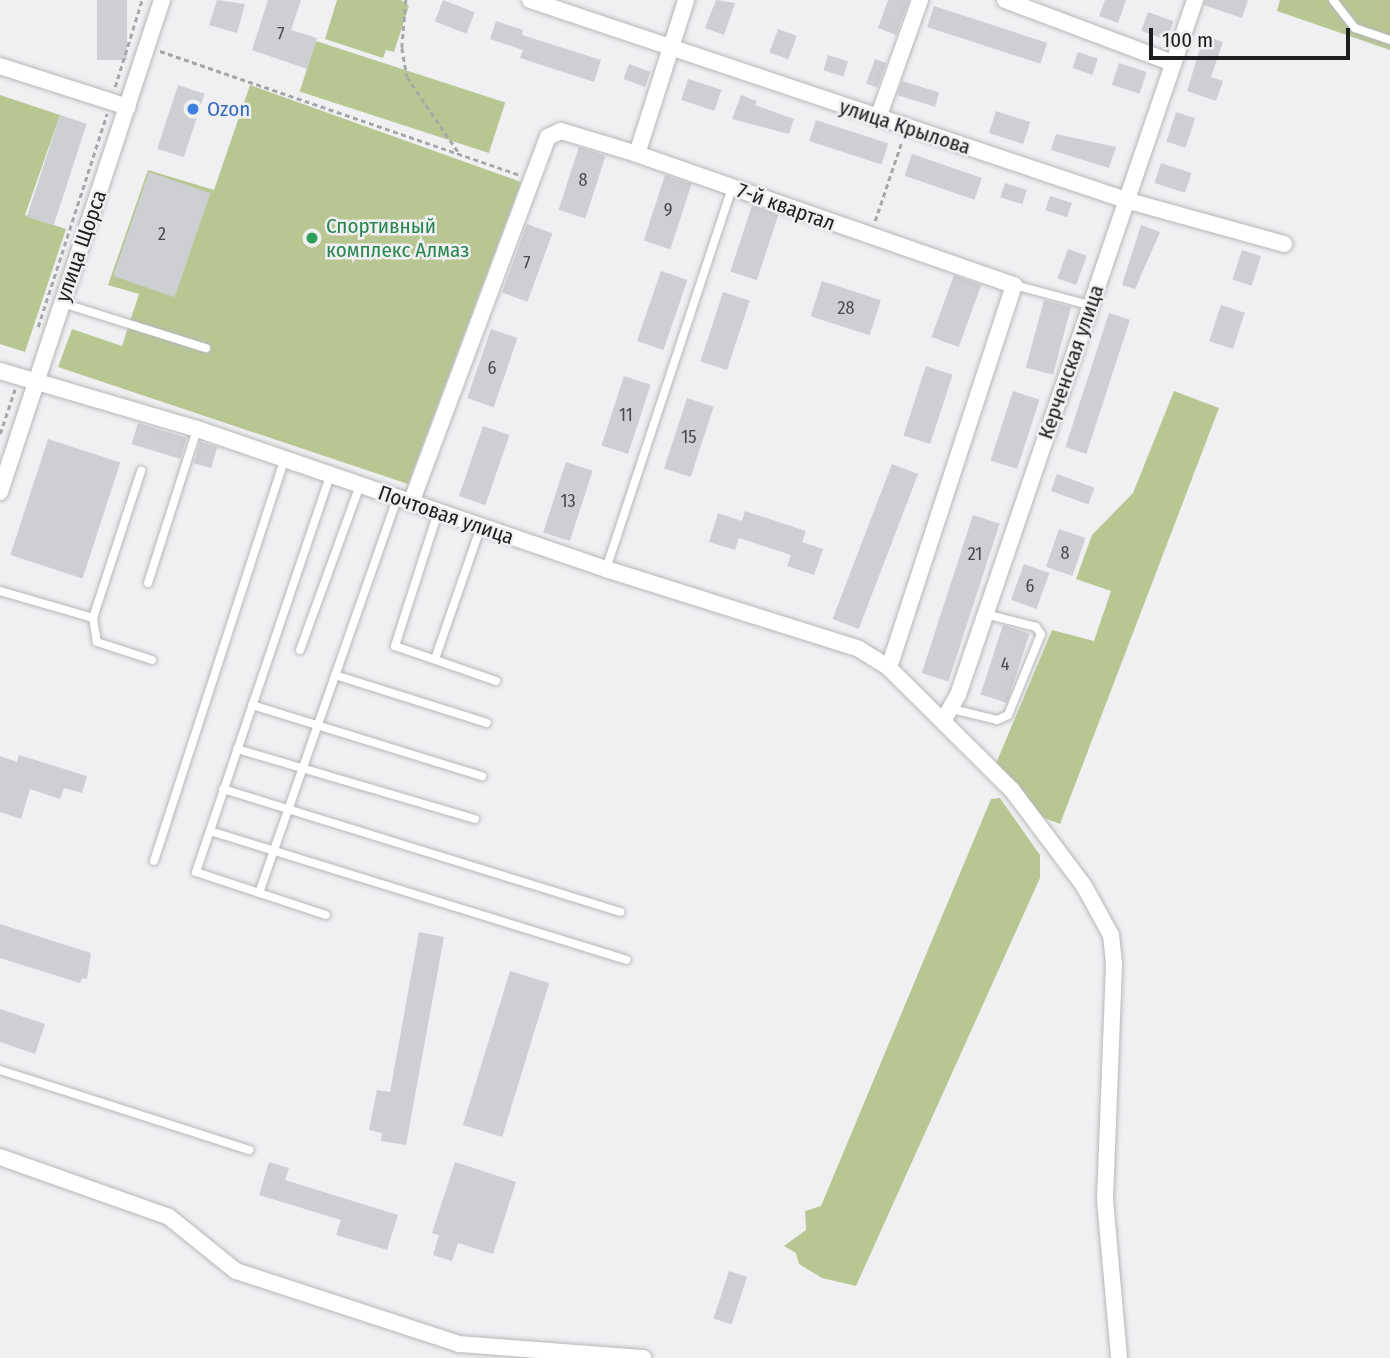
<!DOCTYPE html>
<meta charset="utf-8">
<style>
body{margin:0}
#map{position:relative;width:1390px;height:1358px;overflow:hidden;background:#f0f0f3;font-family:"Fira Sans Condensed",sans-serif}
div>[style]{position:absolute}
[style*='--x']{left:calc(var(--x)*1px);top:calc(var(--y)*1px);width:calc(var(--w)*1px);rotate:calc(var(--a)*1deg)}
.green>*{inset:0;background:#b8c792;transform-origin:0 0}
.building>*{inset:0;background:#cecfd2;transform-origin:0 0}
.path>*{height:2.5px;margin-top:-1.25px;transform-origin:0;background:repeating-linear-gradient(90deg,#a6a7a9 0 5px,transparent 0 8.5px)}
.roads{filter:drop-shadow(0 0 2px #b6b7b9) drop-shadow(0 0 2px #b6b7b9)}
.lane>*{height:8px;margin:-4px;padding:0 4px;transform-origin:4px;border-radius:4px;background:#fff}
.street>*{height:16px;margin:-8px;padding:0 8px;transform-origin:8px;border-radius:8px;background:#fff}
.dots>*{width:19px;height:19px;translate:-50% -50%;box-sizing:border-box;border:4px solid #f0f0f3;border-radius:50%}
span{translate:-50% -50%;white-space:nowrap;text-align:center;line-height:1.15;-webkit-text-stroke:5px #f0f0f3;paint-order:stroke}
.number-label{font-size:18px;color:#494a4c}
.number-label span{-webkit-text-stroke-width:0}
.shop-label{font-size:21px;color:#366cbe}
.left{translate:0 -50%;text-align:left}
.street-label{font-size:21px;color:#1d1e1f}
.leisure-label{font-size:21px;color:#27864d}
.scale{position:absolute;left:1149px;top:28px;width:201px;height:32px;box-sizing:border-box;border:4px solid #1d1e1f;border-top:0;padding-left:9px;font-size:21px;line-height:24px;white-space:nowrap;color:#1d1e1f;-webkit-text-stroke:5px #f0f0f3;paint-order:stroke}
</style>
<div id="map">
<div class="green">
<div style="clip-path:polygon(337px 0,401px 0,409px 6px,394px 52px,386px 50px,383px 58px,325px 39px)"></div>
<div style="clip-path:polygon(1280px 0,1390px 0,1390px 50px,1277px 11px)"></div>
<div style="left:316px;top:41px;width:199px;height:53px;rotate:18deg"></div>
<div style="clip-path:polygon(250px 85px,521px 182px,408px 484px,58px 367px,72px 329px,122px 346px,139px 294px,108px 285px,148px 170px,214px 190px)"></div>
<div style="clip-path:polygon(0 95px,60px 115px,25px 215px,66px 229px,25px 352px,0 344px)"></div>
<div style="clip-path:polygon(1174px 391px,1219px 408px,1060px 824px,1033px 814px,995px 766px,1052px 630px,1094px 641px,1111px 591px,1076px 579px,1092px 535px,1133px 493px)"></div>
<div style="clip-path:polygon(1000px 798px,1040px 855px,1040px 878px,856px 1286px,822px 1278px,799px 1264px,796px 1253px,784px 1246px,806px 1230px,805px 1211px,821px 1206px,991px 799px)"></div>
</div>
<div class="building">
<div style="left:97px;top:0;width:30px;height:60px"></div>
<div style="clip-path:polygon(217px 0,245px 4px,237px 33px,209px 25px)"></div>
<div style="clip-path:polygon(268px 0,301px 0,291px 30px,317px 38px,307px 69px,252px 50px)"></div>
<div style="left:443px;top:0;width:34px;height:23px;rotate:21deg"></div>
<div style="clip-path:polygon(716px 0,735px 3px,724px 35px,705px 28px)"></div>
<div style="clip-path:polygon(888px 0,909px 0,896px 35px,878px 28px)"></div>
<div style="clip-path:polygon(1105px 0,1126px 0,1118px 23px,1099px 16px)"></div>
<div style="clip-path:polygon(1205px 0,1248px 0,1242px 18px,1204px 5px)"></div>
<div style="left:934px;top:6px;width:119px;height:22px;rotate:18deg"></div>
<div style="left:1148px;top:12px;width:27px;height:20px;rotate:20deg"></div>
<div style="clip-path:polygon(496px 21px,523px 30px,522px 35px,601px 60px,594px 82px,520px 58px,523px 50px,490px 39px)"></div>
<div style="left:778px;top:29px;width:20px;height:25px;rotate:20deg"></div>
<div style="clip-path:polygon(1204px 35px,1223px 42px,1211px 77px,1223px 81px,1216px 101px,1187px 91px)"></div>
<div style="left:1078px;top:52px;width:21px;height:17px;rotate:19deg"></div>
<div style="left:828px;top:55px;width:21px;height:16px;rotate:17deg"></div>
<div style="left:875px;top:59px;width:12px;height:26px;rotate:20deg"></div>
<div style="left:1119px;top:63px;width:29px;height:23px;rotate:18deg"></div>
<div style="left:629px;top:64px;width:23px;height:16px;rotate:20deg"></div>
<div style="left:688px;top:79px;width:35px;height:22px;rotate:18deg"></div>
<div style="left:902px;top:81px;width:39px;height:15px;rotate:17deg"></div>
<div style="left:178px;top:85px;width:28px;height:67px;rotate:18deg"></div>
<div style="clip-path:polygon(741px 95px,757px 101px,755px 105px,794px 119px,789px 134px,732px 119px)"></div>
<div style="left:996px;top:111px;width:36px;height:23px;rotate:18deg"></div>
<div style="left:1176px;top:112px;width:20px;height:31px;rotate:18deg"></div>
<div style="left:60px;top:115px;width:28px;height:107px;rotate:18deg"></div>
<div style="left:816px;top:120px;width:76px;height:22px;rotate:18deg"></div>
<div style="clip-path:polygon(1056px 134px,1116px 147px,1109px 168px,1051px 150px)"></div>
<div style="left:579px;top:147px;width:28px;height:66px;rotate:18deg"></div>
<div style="left:912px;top:154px;width:74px;height:23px;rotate:19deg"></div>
<div style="left:1161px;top:163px;width:32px;height:21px;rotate:18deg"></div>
<div style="left:149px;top:172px;width:65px;height:110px;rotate:19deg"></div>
<div style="left:665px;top:175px;width:28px;height:69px;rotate:18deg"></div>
<div style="left:1005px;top:183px;width:23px;height:15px;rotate:18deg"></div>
<div style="left:1050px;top:196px;width:23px;height:15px;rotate:18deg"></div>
<div style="left:752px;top:205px;width:28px;height:70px;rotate:18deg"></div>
<div style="left:527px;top:224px;width:27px;height:73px;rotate:20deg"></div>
<div style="clip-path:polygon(1141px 225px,1160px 232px,1135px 289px,1122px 285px)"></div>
<div style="left:1068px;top:249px;width:20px;height:31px;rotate:20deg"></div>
<div style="left:1242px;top:250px;width:20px;height:31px;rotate:18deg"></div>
<div style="left:661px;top:271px;width:28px;height:74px;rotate:19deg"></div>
<div style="left:954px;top:275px;width:29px;height:66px;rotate:20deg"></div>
<div style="left:822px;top:281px;width:62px;height:37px;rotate:18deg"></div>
<div style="left:723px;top:292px;width:28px;height:73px;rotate:18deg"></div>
<div style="left:1044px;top:300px;width:28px;height:70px;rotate:15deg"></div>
<div style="left:1221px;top:305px;width:25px;height:38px;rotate:18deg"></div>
<div style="left:1109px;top:313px;width:22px;height:141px;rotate:18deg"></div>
<div style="left:491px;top:329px;width:28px;height:73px;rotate:19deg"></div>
<div style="left:926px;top:366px;width:28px;height:73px;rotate:18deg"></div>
<div style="left:624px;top:376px;width:28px;height:73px;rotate:18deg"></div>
<div style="left:1013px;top:391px;width:28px;height:73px;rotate:18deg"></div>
<div style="left:687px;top:398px;width:28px;height:74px;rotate:18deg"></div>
<div style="left:138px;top:423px;width:51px;height:22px;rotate:17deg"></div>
<div style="left:483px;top:426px;width:28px;height:74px;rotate:19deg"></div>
<div style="left:48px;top:439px;width:76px;height:122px;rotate:18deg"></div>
<div style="left:200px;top:442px;width:18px;height:22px;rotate:16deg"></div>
<div style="left:566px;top:462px;width:28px;height:74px;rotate:18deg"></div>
<div style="left:892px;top:464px;width:28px;height:166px;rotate:21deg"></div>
<div style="left:1057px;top:474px;width:40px;height:18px;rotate:20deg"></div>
<div style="clip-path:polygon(745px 511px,806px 531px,802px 542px,823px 549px,814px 575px,787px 566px,791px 555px,739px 538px,735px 550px,709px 542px,718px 513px,742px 521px)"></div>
<div style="left:973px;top:515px;width:28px;height:166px;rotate:18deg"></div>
<div style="left:1059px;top:529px;width:28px;height:40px;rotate:19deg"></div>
<div style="left:1024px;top:564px;width:27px;height:38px;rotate:20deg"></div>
<div style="left:1003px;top:625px;width:28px;height:73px;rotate:18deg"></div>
<div style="clip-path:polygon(19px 755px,87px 776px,82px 793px,64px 788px,60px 799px,30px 789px,21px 819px,0 812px,0 756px,17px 762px)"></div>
<div style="clip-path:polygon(0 924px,91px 953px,87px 979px,82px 978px,80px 983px,0 958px)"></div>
<div style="clip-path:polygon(419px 932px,444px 937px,406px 1145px,381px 1141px,382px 1133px,369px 1130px,377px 1090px,390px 1092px)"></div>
<div style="left:510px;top:971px;width:41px;height:161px;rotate:17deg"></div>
<div style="clip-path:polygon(0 1009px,45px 1024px,35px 1054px,0 1042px)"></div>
<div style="clip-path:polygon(269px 1162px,289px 1168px,285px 1180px,398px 1215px,387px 1250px,336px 1235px,341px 1220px,259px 1195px)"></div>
<div style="clip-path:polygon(455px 1162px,516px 1182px,493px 1254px,458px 1243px,452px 1261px,433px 1255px,439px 1235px,432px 1233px)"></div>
<div style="left:729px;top:1271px;width:19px;height:50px;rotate:18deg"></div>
</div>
<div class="path">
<div style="--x:406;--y:0;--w:48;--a:94.8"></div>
<div style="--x:402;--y:48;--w:29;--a:80"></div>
<div style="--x:407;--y:77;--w:92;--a:55.6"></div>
<div style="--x:160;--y:51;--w:379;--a:19"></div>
<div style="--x:115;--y:87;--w:91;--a:-72.8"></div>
<div style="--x:875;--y:221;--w:84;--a:-71.4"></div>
<div style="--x:38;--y:327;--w:224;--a:-72.1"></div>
<div style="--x:0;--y:434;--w:47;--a:-71.6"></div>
</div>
<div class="roads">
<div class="lane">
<div style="--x:1333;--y:0;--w:36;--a:52"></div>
<div style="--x:1355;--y:28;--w:37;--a:19"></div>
<div style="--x:1014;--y:285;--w:78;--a:14.9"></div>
<div style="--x:62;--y:303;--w:151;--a:17.4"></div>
<div style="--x:438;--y:512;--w:141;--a:107.8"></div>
<div style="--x:395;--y:646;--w:107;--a:19.1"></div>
<div style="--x:606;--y:569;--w:401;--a:-71.7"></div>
<div style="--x:148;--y:583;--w:162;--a:-72.3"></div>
<div style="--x:0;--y:591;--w:97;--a:16.2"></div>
<div style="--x:93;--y:618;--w:155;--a:-71.9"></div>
<div style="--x:93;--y:618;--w:24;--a:81"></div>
<div style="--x:97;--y:642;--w:58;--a:18.1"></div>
<div style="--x:300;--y:650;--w:176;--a:-70"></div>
<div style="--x:435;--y:659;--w:141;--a:-70.9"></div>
<div style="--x:335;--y:675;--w:159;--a:17.5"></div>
<div style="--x:252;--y:705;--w:241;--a:17.2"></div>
<div style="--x:952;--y:709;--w:46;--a:13.7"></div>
<div style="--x:997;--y:720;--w:12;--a:-24"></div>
<div style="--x:1008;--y:715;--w:87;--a:-67.8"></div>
<div style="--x:1041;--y:634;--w:9;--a:-126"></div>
<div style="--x:1036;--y:627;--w:53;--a:-165.7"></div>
<div style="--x:237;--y:749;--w:248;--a:16.4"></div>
<div style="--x:223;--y:789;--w:416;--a:17.2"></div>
<div style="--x:210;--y:831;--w:436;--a:17.2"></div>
<div style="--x:154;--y:861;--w:421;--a:-72"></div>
<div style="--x:259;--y:893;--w:417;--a:-70.7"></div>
<div style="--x:326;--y:915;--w:137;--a:-161.7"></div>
<div style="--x:196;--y:872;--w:418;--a:-71.3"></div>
<div style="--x:0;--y:1070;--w:262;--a:17.8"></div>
</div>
<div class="street">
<div style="--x:530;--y:0;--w:632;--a:18.55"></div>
<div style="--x:1129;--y:201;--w:161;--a:15.5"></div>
<div style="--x:1005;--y:0;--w:179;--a:20.6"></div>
<div style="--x:0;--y:66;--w:134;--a:17.8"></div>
<div style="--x:878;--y:118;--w:125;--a:-70.4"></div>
<div style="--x:637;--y:154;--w:162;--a:-72.3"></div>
<div style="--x:0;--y:371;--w:205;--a:16.4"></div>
<div style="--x:197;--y:429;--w:432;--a:18.9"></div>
<div style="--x:606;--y:569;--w:265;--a:17.5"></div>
<div style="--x:859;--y:649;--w:36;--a:32"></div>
<div style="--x:889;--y:668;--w:173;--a:44.8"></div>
<div style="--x:1012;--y:790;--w:120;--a:53.1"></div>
<div style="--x:1084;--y:886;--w:56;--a:61.1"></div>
<div style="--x:1111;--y:935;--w:30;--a:84"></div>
<div style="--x:1114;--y:965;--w:235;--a:92.2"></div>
<div style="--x:1105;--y:1200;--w:159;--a:84.9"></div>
<div style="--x:0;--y:492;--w:518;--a:-71.77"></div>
<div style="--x:411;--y:503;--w:391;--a:-69.5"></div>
<div style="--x:548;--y:137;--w:14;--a:-25"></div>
<div style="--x:561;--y:131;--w:79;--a:16.8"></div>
<div style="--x:637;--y:154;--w:399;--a:19.2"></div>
<div style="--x:1014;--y:285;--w:403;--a:108.1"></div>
<div style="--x:943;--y:721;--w:30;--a:-60"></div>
<div style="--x:958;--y:695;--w:734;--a:-71.17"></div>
<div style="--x:0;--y:1157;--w:179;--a:19.5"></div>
<div style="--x:169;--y:1217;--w:86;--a:38.9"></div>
<div style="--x:236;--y:1271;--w:235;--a:18.1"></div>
<div style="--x:459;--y:1344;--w:185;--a:4.4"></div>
</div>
</div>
<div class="dots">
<div style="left:193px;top:109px;background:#3f7fe0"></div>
<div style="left:312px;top:238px;background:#2e9e5b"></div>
</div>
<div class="number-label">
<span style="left:281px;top:34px">7</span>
<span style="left:583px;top:180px">8</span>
<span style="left:668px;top:210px">9</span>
<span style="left:162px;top:234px">2</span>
<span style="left:527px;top:263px">7</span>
<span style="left:846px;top:308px">28</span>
<span style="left:492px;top:368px">6</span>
<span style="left:626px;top:415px">11</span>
<span style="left:689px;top:437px">15</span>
<span style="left:568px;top:501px">13</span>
<span style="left:1065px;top:553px">8</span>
<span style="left:975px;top:554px">21</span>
<span style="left:1030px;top:586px">6</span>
<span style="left:1005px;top:664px">4</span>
</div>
<div class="shop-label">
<span class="left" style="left:207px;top:109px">Ozon</span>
</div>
<div class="street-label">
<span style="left:905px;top:127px;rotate:18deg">улица Крылова</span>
<span style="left:786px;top:207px;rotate:20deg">7-й квартал</span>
<span style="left:81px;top:246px;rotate:-71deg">улица Щорса</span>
<span style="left:1071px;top:362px;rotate:-71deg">Керченская улица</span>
<span style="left:446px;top:515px;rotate:19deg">Почтовая улица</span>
</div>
<div class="leisure-label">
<span class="left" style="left:326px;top:238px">Спортивный<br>комплекс Алмаз</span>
</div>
<div class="scale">100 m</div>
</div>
